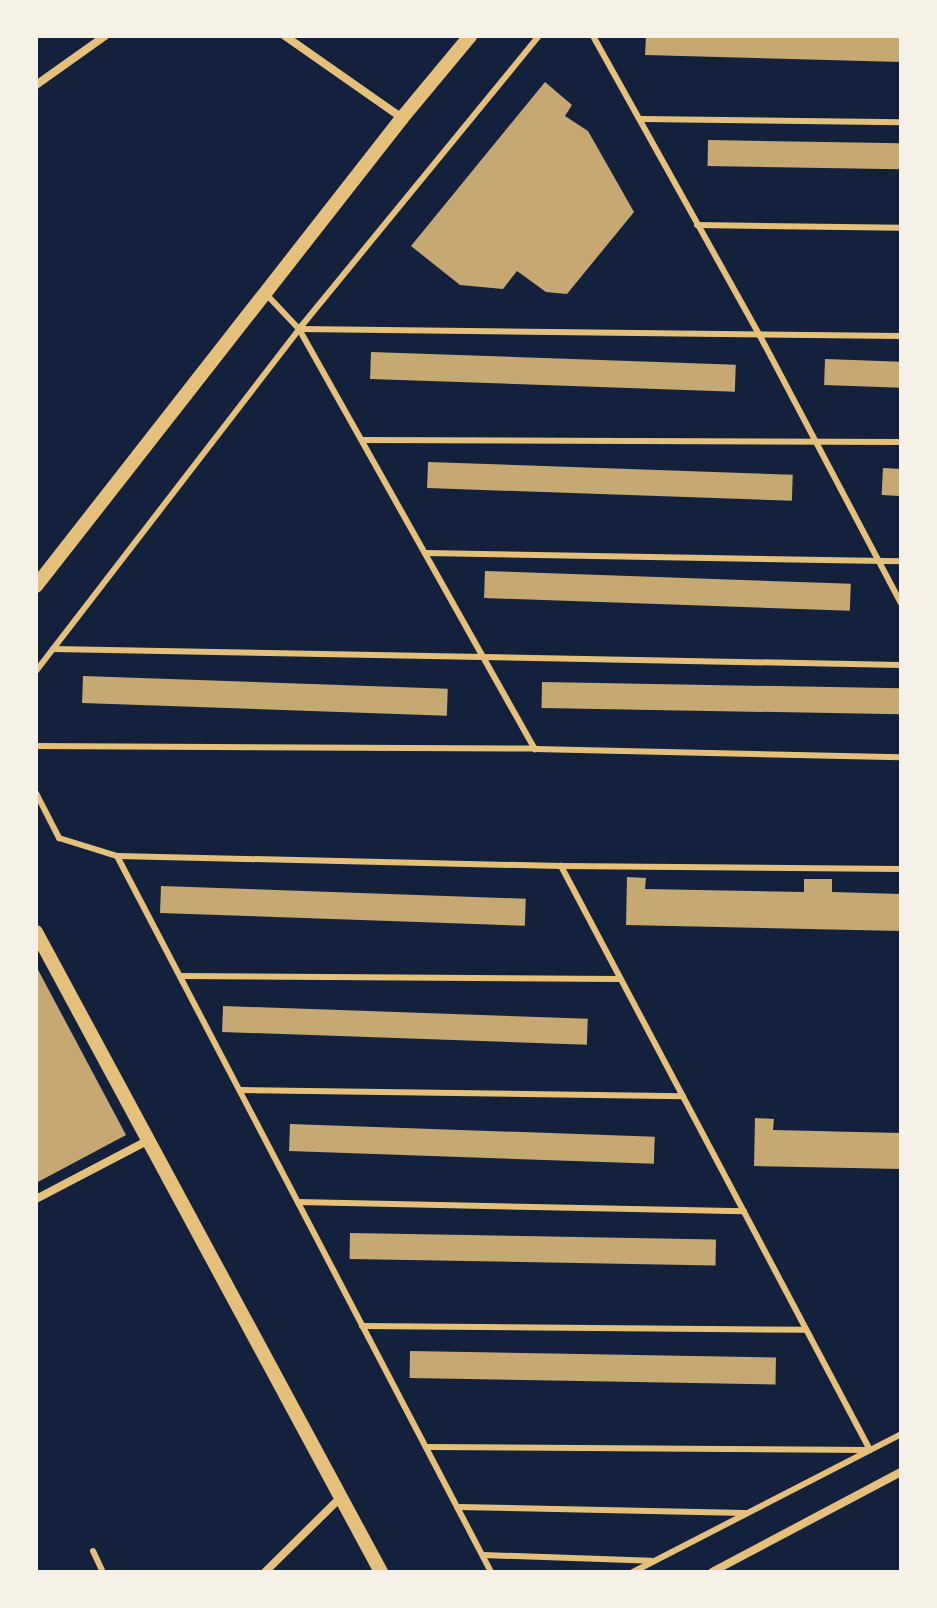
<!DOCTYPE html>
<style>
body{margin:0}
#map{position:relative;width:937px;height:1608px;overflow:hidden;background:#14213d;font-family:Mulish,sans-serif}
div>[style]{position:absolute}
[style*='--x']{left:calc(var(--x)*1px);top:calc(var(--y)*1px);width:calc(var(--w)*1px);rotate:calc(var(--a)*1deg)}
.building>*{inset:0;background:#c6a872;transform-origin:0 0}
.service>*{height:6px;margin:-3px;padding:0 3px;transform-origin:3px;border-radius:3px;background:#e5c07b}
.minor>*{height:8px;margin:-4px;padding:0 4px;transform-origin:4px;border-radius:4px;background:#e5c07b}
.tertiary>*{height:14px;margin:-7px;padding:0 7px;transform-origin:7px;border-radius:7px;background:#e5c07b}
span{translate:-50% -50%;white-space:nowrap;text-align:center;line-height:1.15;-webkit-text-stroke:8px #f6f1e7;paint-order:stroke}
.frame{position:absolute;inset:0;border:38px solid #f6f1e7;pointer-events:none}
</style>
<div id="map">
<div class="building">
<div style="clip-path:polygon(646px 36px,901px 36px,901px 62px,645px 55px)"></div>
<div style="clip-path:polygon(545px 82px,572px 105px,565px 116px,588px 131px,634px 212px,567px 294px,546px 292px,517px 271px,503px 289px,460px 285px,411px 246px)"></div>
<div style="left:708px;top:140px;width:193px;height:26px;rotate:1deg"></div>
<div style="left:371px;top:352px;width:365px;height:27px;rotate:2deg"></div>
<div style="left:825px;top:359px;width:76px;height:26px;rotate:2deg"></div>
<div style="left:428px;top:462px;width:365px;height:26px;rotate:2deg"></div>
<div style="left:883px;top:468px;width:18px;height:27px;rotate:3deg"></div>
<div style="left:485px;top:571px;width:366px;height:27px;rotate:2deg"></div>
<div style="left:83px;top:676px;width:365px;height:27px;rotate:2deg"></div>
<div style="left:542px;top:682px;width:359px;height:26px;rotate:1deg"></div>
<div style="clip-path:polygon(627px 877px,646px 878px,645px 889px,804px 892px,804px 879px,832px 879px,832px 892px,901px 894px,901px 931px,626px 925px)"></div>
<div style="left:161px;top:886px;width:365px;height:27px;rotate:2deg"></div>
<div style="clip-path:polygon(36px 966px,126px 1135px,36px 1183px)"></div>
<div style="left:223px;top:1006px;width:365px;height:26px;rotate:2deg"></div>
<div style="clip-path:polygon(755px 1118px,774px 1119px,773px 1130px,901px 1133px,901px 1169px,754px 1166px)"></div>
<div style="left:290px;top:1124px;width:365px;height:27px;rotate:2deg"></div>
<div style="left:350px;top:1233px;width:366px;height:26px;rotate:1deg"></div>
<div style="left:410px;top:1351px;width:366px;height:27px;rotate:1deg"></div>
</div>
<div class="service">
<div style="--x:593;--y:36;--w:341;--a:60.9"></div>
<div style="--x:759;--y:334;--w:304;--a:62.2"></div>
<div style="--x:641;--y:119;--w:260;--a:0.7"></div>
<div style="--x:697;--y:225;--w:204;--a:0.8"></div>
<div style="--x:267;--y:295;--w:47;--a:46.7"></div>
<div style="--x:299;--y:329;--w:482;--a:60.7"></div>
<div style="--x:299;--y:329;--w:602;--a:0.67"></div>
<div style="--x:362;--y:440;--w:539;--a:0.21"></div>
<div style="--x:425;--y:553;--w:476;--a:1"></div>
<div style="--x:53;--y:649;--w:848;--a:1.08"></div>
<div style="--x:36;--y:671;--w:431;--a:-52.4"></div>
<div style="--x:299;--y:329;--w:379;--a:-50.7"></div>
<div style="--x:36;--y:746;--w:499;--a:0.3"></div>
<div style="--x:535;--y:749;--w:366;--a:1.3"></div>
<div style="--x:36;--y:793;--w:51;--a:62.9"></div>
<div style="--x:59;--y:838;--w:61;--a:17.2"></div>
<div style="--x:117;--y:856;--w:444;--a:1.3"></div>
<div style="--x:561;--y:866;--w:340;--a:0.5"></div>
<div style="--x:117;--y:856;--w:808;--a:62.42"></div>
<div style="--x:180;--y:976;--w:440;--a:0.4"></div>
<div style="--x:240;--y:1090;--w:443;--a:0.8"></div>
<div style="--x:298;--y:1202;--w:446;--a:1.2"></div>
<div style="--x:362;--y:1326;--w:444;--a:0.5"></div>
<div style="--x:426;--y:1447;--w:444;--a:0.4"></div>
<div style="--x:870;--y:1450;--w:661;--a:-117.88"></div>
<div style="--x:457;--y:1507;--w:288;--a:1.2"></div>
<div style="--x:93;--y:1551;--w:23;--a:65"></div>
<div style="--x:483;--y:1555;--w:168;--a:2"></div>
<div style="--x:633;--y:1572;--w:301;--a:-27.2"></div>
</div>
<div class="minor">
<div style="--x:285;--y:36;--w:143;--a:35"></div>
<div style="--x:36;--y:85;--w:85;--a:-35.4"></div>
<div style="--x:36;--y:1199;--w:127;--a:-27.6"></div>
<div style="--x:265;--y:1572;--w:107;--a:-44.6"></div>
<div style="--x:712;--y:1572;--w:214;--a:-27.9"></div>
</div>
<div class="tertiary">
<div style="--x:36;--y:586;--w:594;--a:-51.97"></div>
<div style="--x:402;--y:118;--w:107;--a:-50.3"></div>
<div style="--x:36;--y:932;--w:727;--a:61.67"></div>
</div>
<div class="frame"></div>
</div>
